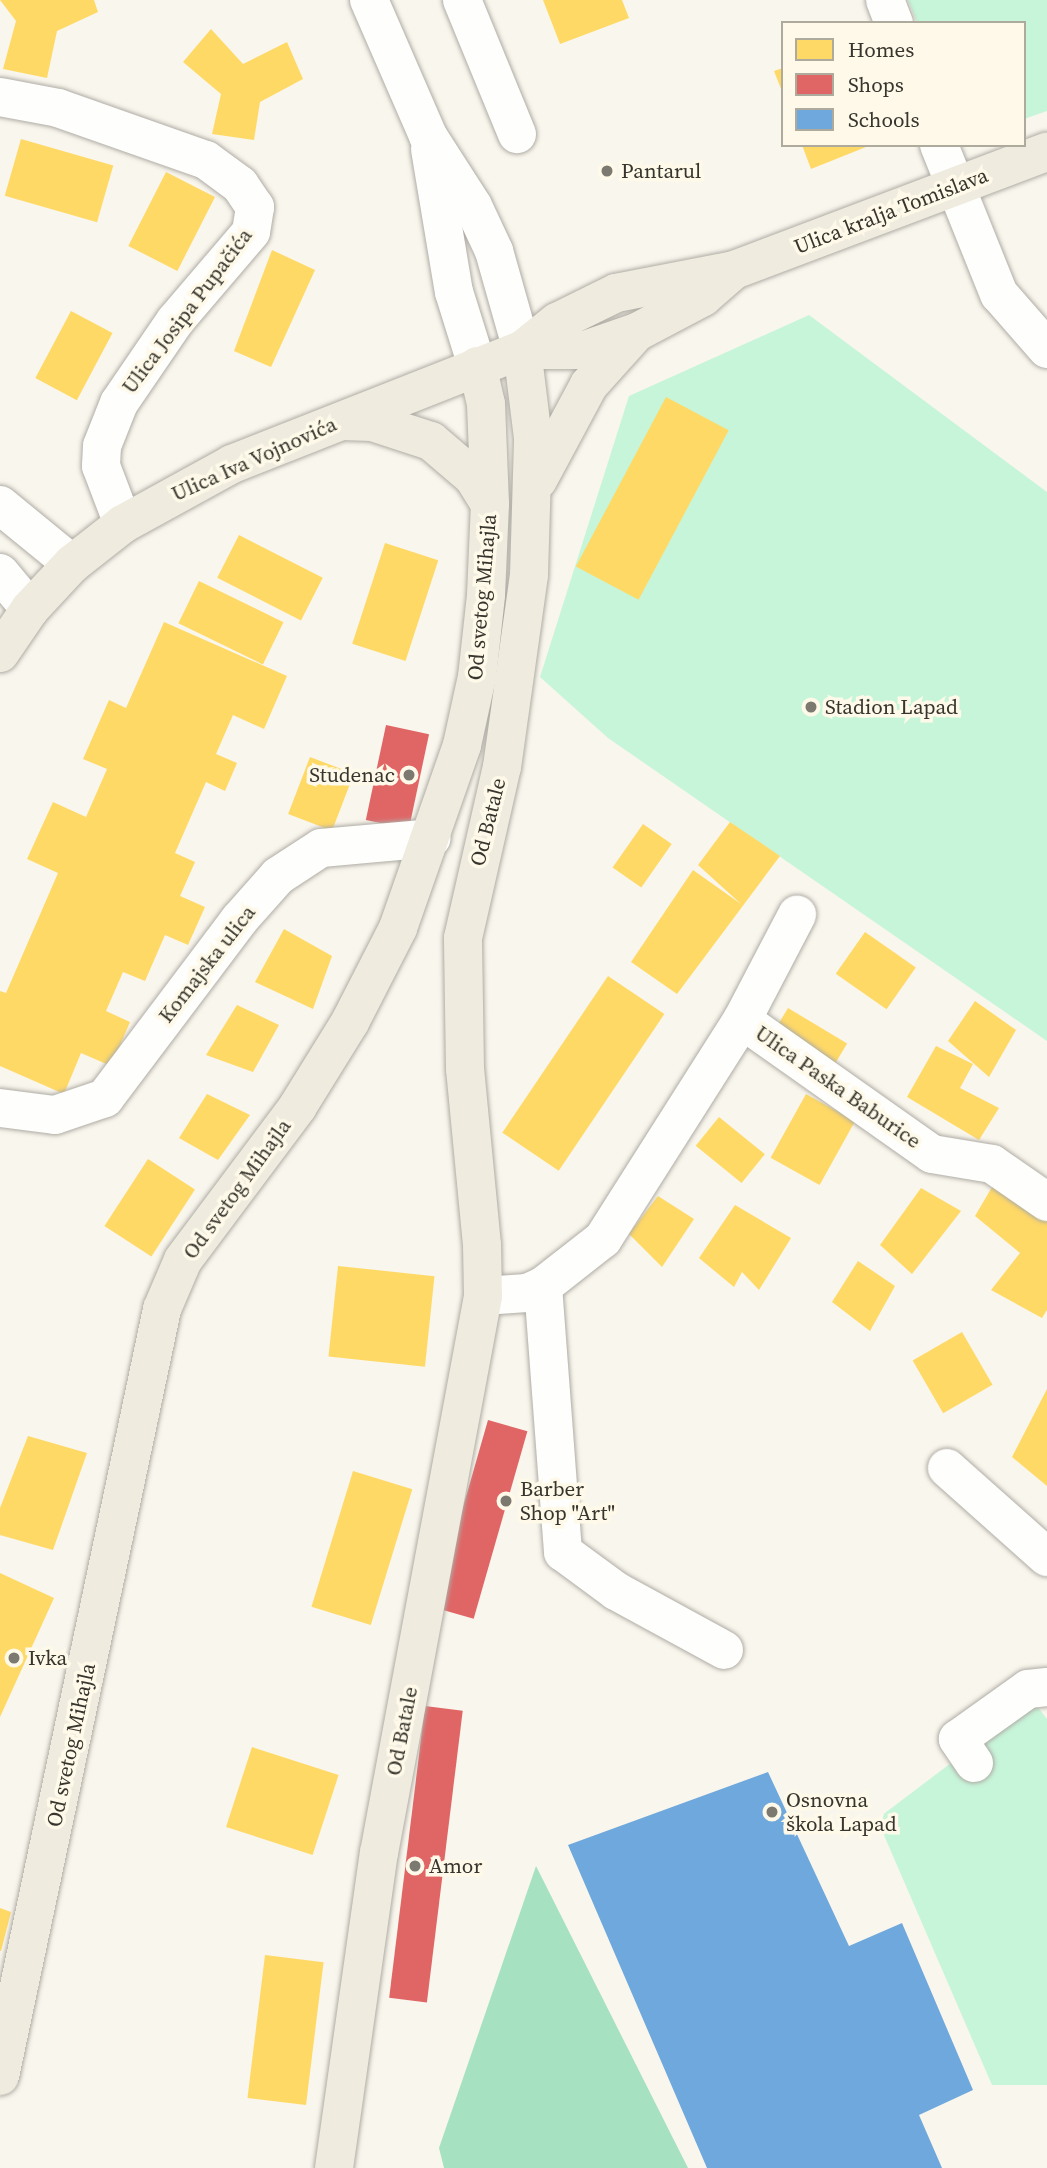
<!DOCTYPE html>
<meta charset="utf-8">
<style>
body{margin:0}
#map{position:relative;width:1047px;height:2168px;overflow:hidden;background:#f9f6ed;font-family:"Source Serif 4",serif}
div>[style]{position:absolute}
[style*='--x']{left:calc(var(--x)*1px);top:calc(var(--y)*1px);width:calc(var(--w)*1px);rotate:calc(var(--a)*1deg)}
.green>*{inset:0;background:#c7f5da}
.forest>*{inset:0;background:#a6e1c2}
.homes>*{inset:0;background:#ffd966;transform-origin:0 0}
.shops>*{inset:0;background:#e06666;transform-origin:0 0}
.schools>*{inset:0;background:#6fa8dc}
.roads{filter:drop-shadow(0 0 2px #afaca5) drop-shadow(0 0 2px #afaca5)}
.minor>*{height:38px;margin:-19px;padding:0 19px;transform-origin:19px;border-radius:19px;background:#fefefc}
.major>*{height:38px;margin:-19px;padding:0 19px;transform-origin:19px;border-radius:19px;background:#efebdf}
.dots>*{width:19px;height:19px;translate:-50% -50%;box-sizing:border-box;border:4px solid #fef9e8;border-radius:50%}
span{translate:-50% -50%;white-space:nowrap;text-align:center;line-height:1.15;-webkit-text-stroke:7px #fef9e8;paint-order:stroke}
.poi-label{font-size:21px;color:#37352d}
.left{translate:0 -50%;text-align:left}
.right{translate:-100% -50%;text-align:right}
.street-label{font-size:21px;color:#37352d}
.legend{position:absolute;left:781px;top:21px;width:245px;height:126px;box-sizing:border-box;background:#fef9e8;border:2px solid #aeab9d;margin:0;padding:9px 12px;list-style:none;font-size:21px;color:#37352d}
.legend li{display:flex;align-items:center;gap:14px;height:35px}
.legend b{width:35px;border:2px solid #aeab9d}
</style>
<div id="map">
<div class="green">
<div style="clip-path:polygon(908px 0,1047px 0,1047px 111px,1024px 119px,1024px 23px,917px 23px)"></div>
<div style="clip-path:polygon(809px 315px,1047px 492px,1047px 1041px,608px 738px,540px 677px,629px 396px)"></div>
<div style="clip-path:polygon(1033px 1701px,1047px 1719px,1047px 2085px,992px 2085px,877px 1819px)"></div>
</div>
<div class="forest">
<div style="clip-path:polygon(536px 1866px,688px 2168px,444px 2168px,439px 2148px)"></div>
</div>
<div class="homes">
<div style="clip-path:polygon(0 0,94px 0,98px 12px,57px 31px,47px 78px,3px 69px,16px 21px)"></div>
<div style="clip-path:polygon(543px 0,622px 0,629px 18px,560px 44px)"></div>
<div style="clip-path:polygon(211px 29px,243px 64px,287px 42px,303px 79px,260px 102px,254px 140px,212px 134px,221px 94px,183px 62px)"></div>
<div style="clip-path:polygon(783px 68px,783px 94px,774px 71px)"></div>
<div style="left:21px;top:139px;width:96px;height:59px;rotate:16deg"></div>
<div style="clip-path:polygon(802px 145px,871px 145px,811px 169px)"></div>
<div style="left:166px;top:172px;width:55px;height:83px;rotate:27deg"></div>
<div style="clip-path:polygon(272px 250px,315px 270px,271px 367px,234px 351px)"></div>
<div style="left:71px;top:311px;width:47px;height:76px;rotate:28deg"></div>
<div style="left:666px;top:397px;width:71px;height:192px;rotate:28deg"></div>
<div style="left:239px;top:535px;width:94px;height:48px;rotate:27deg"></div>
<div style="left:385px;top:543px;width:56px;height:106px;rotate:18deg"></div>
<div style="left:199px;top:581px;width:94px;height:47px;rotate:26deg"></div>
<div style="clip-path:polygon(164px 622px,287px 676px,264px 729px,233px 715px,216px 754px,237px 763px,225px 791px,206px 782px,175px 853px,195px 862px,180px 896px,205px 907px,188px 945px,165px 935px,145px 981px,123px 972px,106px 1011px,130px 1022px,111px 1066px,81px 1053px,64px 1094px,0 1066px,0 991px,6px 993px,58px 873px,27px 859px,53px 802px,86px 817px,107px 769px,83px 759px,109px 700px,126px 708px)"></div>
<div style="left:310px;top:757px;width:47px;height:61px;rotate:21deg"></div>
<div style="clip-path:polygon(730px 822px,780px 856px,677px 994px,631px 962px,693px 870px,741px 904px,698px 865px)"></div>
<div style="left:643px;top:824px;width:35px;height:53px;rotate:35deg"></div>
<div style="clip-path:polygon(284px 929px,332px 956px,313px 1009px,255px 982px)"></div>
<div style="left:865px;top:932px;width:62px;height:51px;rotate:35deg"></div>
<div style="left:608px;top:976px;width:68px;height:189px;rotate:34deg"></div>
<div style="clip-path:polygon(975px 1001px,1016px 1030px,989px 1077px,948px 1041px)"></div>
<div style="clip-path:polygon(237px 1005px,279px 1025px,253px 1072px,206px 1055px)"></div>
<div style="left:788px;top:1008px;width:69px;height:28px;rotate:31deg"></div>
<div style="clip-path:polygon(936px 1046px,973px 1064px,960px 1088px,999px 1108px,979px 1140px,907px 1097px)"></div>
<div style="clip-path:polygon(207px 1094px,250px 1115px,218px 1160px,179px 1138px)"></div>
<div style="left:806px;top:1094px;width:56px;height:73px;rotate:29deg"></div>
<div style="left:719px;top:1117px;width:59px;height:37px;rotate:39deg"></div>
<div style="left:148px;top:1159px;width:56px;height:80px;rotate:33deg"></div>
<div style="clip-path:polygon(995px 1182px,1047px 1219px,1047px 1310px,1042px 1318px,991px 1290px,1020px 1253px,975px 1216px)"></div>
<div style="clip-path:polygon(921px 1188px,961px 1211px,912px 1274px,880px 1245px)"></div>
<div style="clip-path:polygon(658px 1196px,694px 1219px,662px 1267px,629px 1234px)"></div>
<div style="clip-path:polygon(735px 1205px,791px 1238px,759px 1290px,742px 1272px,734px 1287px,699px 1258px)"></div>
<div style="clip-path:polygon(858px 1261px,895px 1286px,870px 1331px,832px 1302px)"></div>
<div style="left:338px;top:1266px;width:97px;height:91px;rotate:6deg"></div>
<div style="left:962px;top:1332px;width:61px;height:57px;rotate:60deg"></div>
<div style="clip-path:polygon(1047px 1389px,1047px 1486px,1012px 1457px)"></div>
<div style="clip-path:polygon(28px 1436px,87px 1453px,53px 1550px,0 1535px,0 1508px)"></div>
<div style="left:353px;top:1471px;width:62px;height:142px;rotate:17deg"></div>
<div style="clip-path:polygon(0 1573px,54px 1598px,0 1717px)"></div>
<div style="left:252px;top:1747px;width:91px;height:84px;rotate:18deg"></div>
<div style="clip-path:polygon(0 1908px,11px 1912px,1px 1951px,0 1951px)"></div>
<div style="left:265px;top:1955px;width:59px;height:144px;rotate:7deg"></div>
</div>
<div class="shops">
<div style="left:386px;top:725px;width:44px;height:97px;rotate:12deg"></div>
<div style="left:488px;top:1420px;width:41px;height:195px;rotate:16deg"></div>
<div style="left:425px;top:1706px;width:38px;height:294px;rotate:7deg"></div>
</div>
<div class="schools">
<div style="clip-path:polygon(768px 1772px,849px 1946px,902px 1923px,973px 2090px,919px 2115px,942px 2168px,707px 2168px,568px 1845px)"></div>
</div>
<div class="roads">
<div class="minor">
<div style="--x:369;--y:0;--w:148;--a:66.5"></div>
<div style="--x:428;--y:136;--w:83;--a:57.3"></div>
<div style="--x:473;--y:206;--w:50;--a:65"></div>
<div style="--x:494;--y:251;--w:103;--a:74.2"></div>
<div style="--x:462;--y:0;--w:145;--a:67.7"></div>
<div style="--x:885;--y:0;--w:25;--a:69"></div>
<div style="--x:0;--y:97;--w:59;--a:10.7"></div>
<div style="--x:58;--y:108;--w:157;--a:19.4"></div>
<div style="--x:206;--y:160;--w:42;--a:36.3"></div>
<div style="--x:240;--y:185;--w:27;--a:56"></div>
<div style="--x:255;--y:207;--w:25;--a:99"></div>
<div style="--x:251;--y:232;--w:117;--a:130.5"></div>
<div style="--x:175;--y:321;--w:99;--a:124.3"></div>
<div style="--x:119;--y:403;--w:46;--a:111.6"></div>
<div style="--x:102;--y:446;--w:20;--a:93"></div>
<div style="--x:101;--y:466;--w:62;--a:69.2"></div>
<div style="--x:939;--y:145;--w:161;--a:68.1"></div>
<div style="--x:999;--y:294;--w:73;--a:48.9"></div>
<div style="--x:430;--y:149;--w:145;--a:80.5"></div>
<div style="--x:454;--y:292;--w:77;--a:72.7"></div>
<div style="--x:0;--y:505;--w:93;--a:39.3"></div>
<div style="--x:0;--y:573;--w:47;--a:50.2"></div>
<div style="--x:742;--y:1020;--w:232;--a:35.2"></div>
<div style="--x:932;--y:1154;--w:61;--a:9.5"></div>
<div style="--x:992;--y:1164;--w:67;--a:34.6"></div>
<div style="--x:0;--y:1108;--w:55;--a:7.3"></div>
<div style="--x:55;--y:1115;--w:53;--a:-18.8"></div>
<div style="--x:105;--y:1098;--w:223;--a:-53"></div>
<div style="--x:239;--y:920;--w:59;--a:-48.4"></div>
<div style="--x:278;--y:876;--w:51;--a:-33.1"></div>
<div style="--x:321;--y:848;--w:111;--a:-5.1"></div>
<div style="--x:543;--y:1286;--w:267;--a:85.7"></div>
<div style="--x:563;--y:1552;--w:66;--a:36.3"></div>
<div style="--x:616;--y:1591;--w:123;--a:28.6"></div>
<div style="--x:483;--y:1296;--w:44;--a:-3.9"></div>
<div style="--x:527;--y:1293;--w:17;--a:-24"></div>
<div style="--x:543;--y:1286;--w:76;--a:-38.1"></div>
<div style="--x:603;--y:1239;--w:259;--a:-57.6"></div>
<div style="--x:742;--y:1020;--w:119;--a:-62.4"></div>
<div style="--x:947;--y:1468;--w:134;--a:41.7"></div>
<div style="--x:974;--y:1763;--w:29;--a:-124"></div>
<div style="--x:958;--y:1739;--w:86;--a:-35.5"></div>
<div style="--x:1028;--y:1689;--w:19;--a:-6"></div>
</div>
<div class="major">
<div style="--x:522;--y:350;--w:63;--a:0"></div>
<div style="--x:585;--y:350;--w:55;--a:-19.1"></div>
<div style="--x:637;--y:332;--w:75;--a:-27.9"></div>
<div style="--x:703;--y:297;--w:37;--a:-41"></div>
<div style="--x:342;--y:421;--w:30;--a:2"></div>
<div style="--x:372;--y:422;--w:62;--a:17.9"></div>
<div style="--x:431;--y:441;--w:55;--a:40.6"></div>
<div style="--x:473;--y:477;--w:32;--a:58"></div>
<div style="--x:538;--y:480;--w:108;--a:-61.8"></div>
<div style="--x:589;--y:385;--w:66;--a:-48.1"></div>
<div style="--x:0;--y:653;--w:53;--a:-55.7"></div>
<div style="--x:30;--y:609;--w:62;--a:-47"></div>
<div style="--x:72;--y:564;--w:65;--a:-38.1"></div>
<div style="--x:123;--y:524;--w:124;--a:-28.8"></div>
<div style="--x:232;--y:464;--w:312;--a:-21.5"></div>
<div style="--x:522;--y:350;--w:45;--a:-38.7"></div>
<div style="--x:557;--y:322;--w:66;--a:-26.2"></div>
<div style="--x:616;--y:293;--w:120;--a:-11"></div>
<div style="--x:734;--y:270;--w:335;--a:-20.7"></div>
<div style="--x:0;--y:2076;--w:784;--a:-78.07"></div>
<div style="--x:162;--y:1309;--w:53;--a:-66.8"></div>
<div style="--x:183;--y:1260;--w:192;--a:-53.2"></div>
<div style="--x:298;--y:1106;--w:99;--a:-58.2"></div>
<div style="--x:350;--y:1022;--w:106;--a:-62.9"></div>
<div style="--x:398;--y:928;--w:194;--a:-70.7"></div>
<div style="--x:462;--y:745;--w:70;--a:-77.6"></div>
<div style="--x:477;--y:677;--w:82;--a:-83.7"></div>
<div style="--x:486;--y:595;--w:91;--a:-87.5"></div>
<div style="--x:490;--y:504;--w:100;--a:-92.3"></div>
<div style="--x:486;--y:404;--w:39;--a:-103"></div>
<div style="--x:334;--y:2168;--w:318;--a:-81.9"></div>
<div style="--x:379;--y:1853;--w:567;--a:-79.42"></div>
<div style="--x:483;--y:1296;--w:51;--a:-91.1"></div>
<div style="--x:482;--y:1245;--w:177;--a:-95.5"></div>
<div style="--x:465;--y:1069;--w:131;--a:-90.9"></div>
<div style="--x:463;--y:938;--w:175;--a:-77.2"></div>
<div style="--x:502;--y:767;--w:194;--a:-82"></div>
<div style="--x:529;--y:575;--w:137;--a:-88.3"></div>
<div style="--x:533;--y:438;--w:89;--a:-97.1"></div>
</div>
</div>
<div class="dots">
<div style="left:607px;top:171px;background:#7b7970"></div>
<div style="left:811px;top:707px;background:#7b7970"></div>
<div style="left:409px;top:775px;background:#7b7970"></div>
<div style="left:506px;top:1501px;background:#7b7970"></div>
<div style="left:14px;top:1658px;background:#7b7970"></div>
<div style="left:772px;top:1812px;background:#7b7970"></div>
<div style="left:415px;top:1866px;background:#7b7970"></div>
</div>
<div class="poi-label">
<span class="left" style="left:621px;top:171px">Pantarul</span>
<span class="left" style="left:825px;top:707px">Stadion Lapad</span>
<span class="right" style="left:395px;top:775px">Studenac</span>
<span class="left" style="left:520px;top:1501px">Barber<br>Shop "Art"</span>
<span class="left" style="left:28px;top:1658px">Ivka</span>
<span class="left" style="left:786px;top:1812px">Osnovna<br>škola Lapad</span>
<span class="left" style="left:429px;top:1866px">Amor</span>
</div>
<div class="street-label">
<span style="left:891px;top:211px;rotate:-21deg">Ulica kralja Tomislava</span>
<span style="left:187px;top:311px;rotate:-53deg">Ulica Josipa Pupačića</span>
<span style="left:254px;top:459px;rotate:-24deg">Ulica Iva Vojnovića</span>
<span style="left:482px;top:597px;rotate:-85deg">Od svetog Mihajla</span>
<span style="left:488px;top:822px;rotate:-76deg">Od Batale</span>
<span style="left:207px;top:964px;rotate:-52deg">Komajska ulica</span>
<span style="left:838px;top:1087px;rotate:35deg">Ulica Paska Baburice</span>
<span style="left:237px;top:1189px;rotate:-54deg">Od svetog Mihajla</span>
<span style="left:402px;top:1731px;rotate:-79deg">Od Batale</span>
<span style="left:71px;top:1745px;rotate:-78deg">Od svetog Mihajla</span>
</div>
<ul class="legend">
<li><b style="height:19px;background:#ffd966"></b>Homes</li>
<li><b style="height:19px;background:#e06666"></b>Shops</li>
<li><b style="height:19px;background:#6fa8dc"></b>Schools</li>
</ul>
</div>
